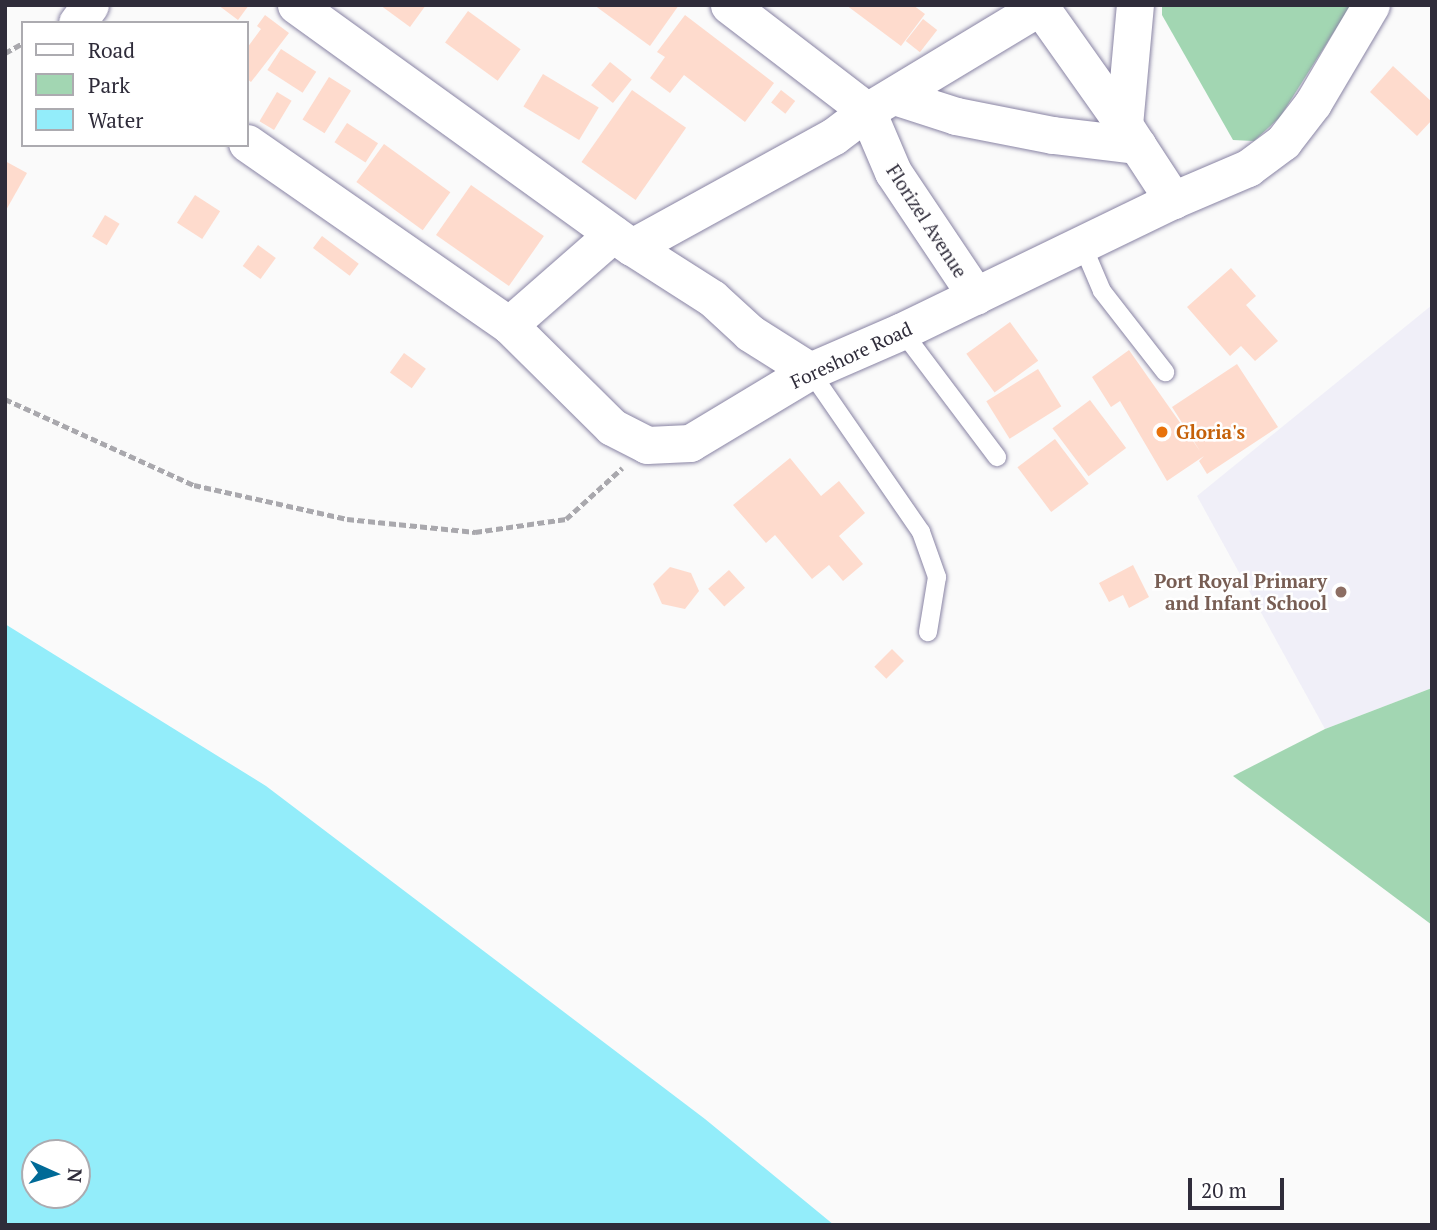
<!DOCTYPE html>
<style>
body{margin:0}
#map{position:relative;width:1437px;height:1230px;overflow:hidden;background:#fafafa;font-family:"PT Serif",serif}
div>[style]{position:absolute}
[style*='--x']{left:calc(var(--x)*1px);top:calc(var(--y)*1px);width:calc(var(--w)*1px);rotate:calc(var(--a)*1deg)}
.built>*{inset:0;background:#f0eff8}
.green>*{inset:0;background:#a2d6b2}
.water>*{inset:0;background:#93edfa}
.building>*{inset:0;background:#fedbcd;transform-origin:0 0}
.path>*{height:4.5px;margin-top:-2.25px;transform-origin:0;background:repeating-linear-gradient(90deg,#a9a8ad 0 7px,transparent 0 10.5px)}
.roads{filter:drop-shadow(0 0 2px #8984a4) drop-shadow(0 0 2px #8984a4)}
.service>*{height:18px;margin:-9px;padding:0 9px;transform-origin:9px;border-radius:9px;background:#fff}
.minor>*{height:37px;margin:-18.5px;padding:0 18.5px;transform-origin:18.5px;border-radius:18.5px;background:#fff}
.dots>*{width:19px;height:19px;translate:-50% -50%;box-sizing:border-box;border:4px solid #fff;border-radius:50%}
span{translate:-50% -50%;white-space:nowrap;text-align:center;line-height:1.15;-webkit-text-stroke:5px #fff;paint-order:stroke}
.street-label{font-size:19px;color:#2f2c3a}
.food-label{font-size:19px;color:#c56008;font-weight:700}
.left{translate:0 -50%;text-align:left}
.education-label{font-size:19px;color:#785e54;font-weight:700}
.right{translate:-100% -50%;text-align:right}
.frame{position:absolute;inset:0;border:7px solid #2f2c3a;pointer-events:none}
.legend{position:absolute;left:21px;top:21px;width:228px;height:126px;box-sizing:border-box;background:#fff;border:2px solid #acabb0;margin:0;padding:9px 12px;list-style:none;font-size:21px;color:#2f2c3a}
.legend li{display:flex;align-items:center;gap:14px;height:35px}
.legend b{width:35px;border:2px solid #acabb0}
.north{position:absolute;left:21px;top:1139px;width:70px;height:70px;box-sizing:border-box;background:#fff;border:2px solid #acabb0;border-radius:50%;rotate:94deg;font-size:19px;font-weight:700;line-height:28px;text-align:center;color:#2f2c3a}
.north::after{content:'';display:block;margin:auto;width:24px;height:32px;background:#006a97;clip-path:polygon(50% 0,100% 100%,50% 72%,0 100%)}
.scale{position:absolute;left:1188px;top:1178px;width:96px;height:32px;box-sizing:border-box;border:4px solid #2f2c3a;border-top:0;padding-left:9px;font-size:21px;line-height:24px;white-space:nowrap;color:#2f2c3a;-webkit-text-stroke:5px #fff;paint-order:stroke}
</style>
<div id="map">
<div class="built">
<div style="clip-path:polygon(1432px 305px,1432px 688px,1325px 729px,1197px 496px)"></div>
</div>
<div class="green">
<div style="clip-path:polygon(1162px 5px,1351px 5px,1280px 117px,1254px 141px,1233px 140px,1162px 15px)"></div>
<div style="clip-path:polygon(1432px 688px,1432px 925px,1233px 776px,1325px 729px)"></div>
</div>
<div class="water">
<div style="clip-path:polygon(evenodd,5px 624px,266px 786px,705px 1119px,834px 1225px,5px 1225px,5px 624px,35px 1153px,77px 1153px,77px 1195px,35px 1195px,35px 1153px)"></div>
</div>
<div class="building">
<div style="clip-path:polygon(218px 5px,249px 5px,238px 20px)"></div>
<div style="clip-path:polygon(380px 5px,426px 5px,410px 27px)"></div>
<div style="clip-path:polygon(594px 5px,679px 5px,650px 46px)"></div>
<div style="clip-path:polygon(846px 5px,913px 5px,925px 14px,901px 46px)"></div>
<div style="left:468px;top:11px;width:65px;height:39px;rotate:36deg"></div>
<div style="clip-path:polygon(265px 15px,289px 33px,251px 82px,247px 79px,247px 48px,261px 29px,257px 26px)"></div>
<div style="clip-path:polygon(685px 15px,774px 83px,745px 122px,684px 75px,670px 93px,650px 78px,665px 57px,657px 52px)"></div>
<div style="left:923px;top:19px;width:18px;height:28px;rotate:38deg"></div>
<div style="left:281px;top:49px;width:42px;height:25px;rotate:33deg"></div>
<div style="left:610px;top:62px;width:28px;height:30px;rotate:39deg"></div>
<div style="clip-path:polygon(1393px 66px,1432px 102px,1432px 120px,1417px 136px,1370px 92px)"></div>
<div style="left:543px;top:74px;width:65px;height:38px;rotate:31deg"></div>
<div style="left:329px;top:77px;width:26px;height:50px;rotate:32deg"></div>
<div style="left:632px;top:90px;width:66px;height:88px;rotate:35deg"></div>
<div style="left:781px;top:90px;width:18px;height:16px;rotate:38deg"></div>
<div style="left:277px;top:92px;width:17px;height:34px;rotate:31deg"></div>
<div style="left:347px;top:123px;width:37px;height:23px;rotate:33deg"></div>
<div style="left:384px;top:144px;width:82px;height:47px;rotate:36deg"></div>
<div style="clip-path:polygon(5px 161px,27px 173px,5px 212px)"></div>
<div style="left:471px;top:185px;width:89px;height:61px;rotate:35deg"></div>
<div style="left:195px;top:195px;width:30px;height:33px;rotate:33deg"></div>
<div style="left:105px;top:215px;width:17px;height:25px;rotate:31deg"></div>
<div style="left:322px;top:236px;width:46px;height:15px;rotate:37deg"></div>
<div style="left:258px;top:245px;width:22px;height:26px;rotate:36deg"></div>
<div style="clip-path:polygon(1231px 268px,1256px 296px,1246px 305px,1278px 341px,1255px 361px,1241px 346px,1230px 356px,1187px 307px)"></div>
<div style="left:1010px;top:322px;width:48px;height:54px;rotate:54deg"></div>
<div style="clip-path:polygon(1129px 350px,1200px 451px,1172px 407px,1237px 364px,1278px 427px,1207px 474px,1199px 461px,1204px 456px,1167px 481px,1120px 401px,1111px 407px,1092px 377px)"></div>
<div style="left:404px;top:353px;width:27px;height:24px;rotate:36deg"></div>
<div style="left:1038px;top:369px;width:44px;height:61px;rotate:58deg"></div>
<div style="left:1090px;top:400px;width:60px;height:47px;rotate:53deg"></div>
<div style="left:1055px;top:439px;width:56px;height:47px;rotate:53deg"></div>
<div style="clip-path:polygon(790px 458px,821px 496px,839px 481px,865px 513px,839px 536px,863px 564px,843px 581px,829px 565px,812px 579px,775px 535px,766px 543px,733px 505px)"></div>
<div style="clip-path:polygon(1133px 565px,1149px 597px,1129px 608px,1123px 595px,1109px 602px,1099px 583px)"></div>
<div style="clip-path:polygon(670px 567px,691px 573px,699px 591px,685px 609px,662px 604px,653px 584px)"></div>
<div style="left:729px;top:570px;width:24px;height:28px;rotate:48deg"></div>
<div style="left:892px;top:649px;width:17px;height:25px;rotate:45deg"></div>
</div>
<div class="path">
<div style="--x:5;--y:53;--w:21;--a:-29"></div>
<div style="--x:5;--y:399;--w:208;--a:24.5"></div>
<div style="--x:194;--y:485;--w:157;--a:12.5"></div>
<div style="--x:347;--y:519;--w:129;--a:5.8"></div>
<div style="--x:475;--y:532;--w:92;--a:-8.1"></div>
<div style="--x:566;--y:519;--w:76;--a:-42.3"></div>
</div>
<div class="roads">
<div class="service">
<div style="--x:1082;--y:244;--w:51;--a:66.9"></div>
<div style="--x:1102;--y:291;--w:103;--a:52.1"></div>
<div style="--x:902;--y:331;--w:158;--a:53"></div>
<div style="--x:810;--y:371;--w:196;--a:55.4"></div>
<div style="--x:921;--y:532;--w:48;--a:70.4"></div>
<div style="--x:937;--y:577;--w:56;--a:99.3"></div>
</div>
<div class="minor">
<div style="--x:296;--y:5;--w:414;--a:35.8"></div>
<div style="--x:632;--y:247;--w:95;--a:32.5"></div>
<div style="--x:712;--y:298;--w:52;--a:42.6"></div>
<div style="--x:750;--y:333;--w:71;--a:32.3"></div>
<div style="--x:729;--y:5;--w:174;--a:37.5"></div>
<div style="--x:867;--y:111;--w:66;--a:66.9"></div>
<div style="--x:893;--y:172;--w:149;--a:56.2"></div>
<div style="--x:1039;--y:5;--w:147;--a:54.7"></div>
<div style="--x:1124;--y:125;--w:90;--a:56.8"></div>
<div style="--x:77;--y:23;--w:22;--a:-54"></div>
<div style="--x:894;--y:96;--w:65;--a:17.9"></div>
<div style="--x:956;--y:116;--w:99;--a:11.1"></div>
<div style="--x:1053;--y:135;--w:85;--a:6.8"></div>
<div style="--x:1124;--y:125;--w:121;--a:-84.8"></div>
<div style="--x:247;--y:143;--w:319;--a:34.8"></div>
<div style="--x:509;--y:325;--w:145;--a:44.7"></div>
<div style="--x:612;--y:427;--w:39;--a:27"></div>
<div style="--x:647;--y:445;--w:43;--a:-2.7"></div>
<div style="--x:690;--y:443;--w:140;--a:-31"></div>
<div style="--x:810;--y:371;--w:100;--a:-23.5"></div>
<div style="--x:902;--y:331;--w:301;--a:-25.8"></div>
<div style="--x:1173;--y:200;--w:82;--a:-23.1"></div>
<div style="--x:1248;--y:168;--w:44;--a:-36.6"></div>
<div style="--x:1283;--y:142;--w:49;--a:-52.4"></div>
<div style="--x:1313;--y:103;--w:114;--a:-59.4"></div>
<div style="--x:632;--y:247;--w:230;--a:-28.8"></div>
<div style="--x:834;--y:136;--w:41;--a:-37.1"></div>
<div style="--x:867;--y:111;--w:205;--a:-31.1"></div>
<div style="--x:509;--y:325;--w:138;--a:-41.2"></div>
</div>
</div>
<div class="dots">
<div style="left:1162px;top:432px;background:#e8710a"></div>
<div style="left:1341px;top:592px;background:#8d6e63"></div>
</div>
<div class="street-label">
<span style="left:927px;top:221px;rotate:57deg">Florizel Avenue</span>
<span style="left:851px;top:355px;rotate:-25deg">Foreshore Road</span>
</div>
<div class="food-label">
<span class="left" style="left:1176px;top:432px">Gloria's</span>
</div>
<div class="education-label">
<span class="right" style="left:1327px;top:592px">Port Royal Primary<br>and Infant School</span>
</div>
<div class="frame"></div>
<ul class="legend">
<li><b style="height:9px;background:#fff"></b>Road</li>
<li><b style="height:19px;background:#a2d6b2"></b>Park</li>
<li><b style="height:19px;background:#93edfa"></b>Water</li>
</ul>
<div class="north">N</div>
<div class="scale">20 m</div>
</div>
